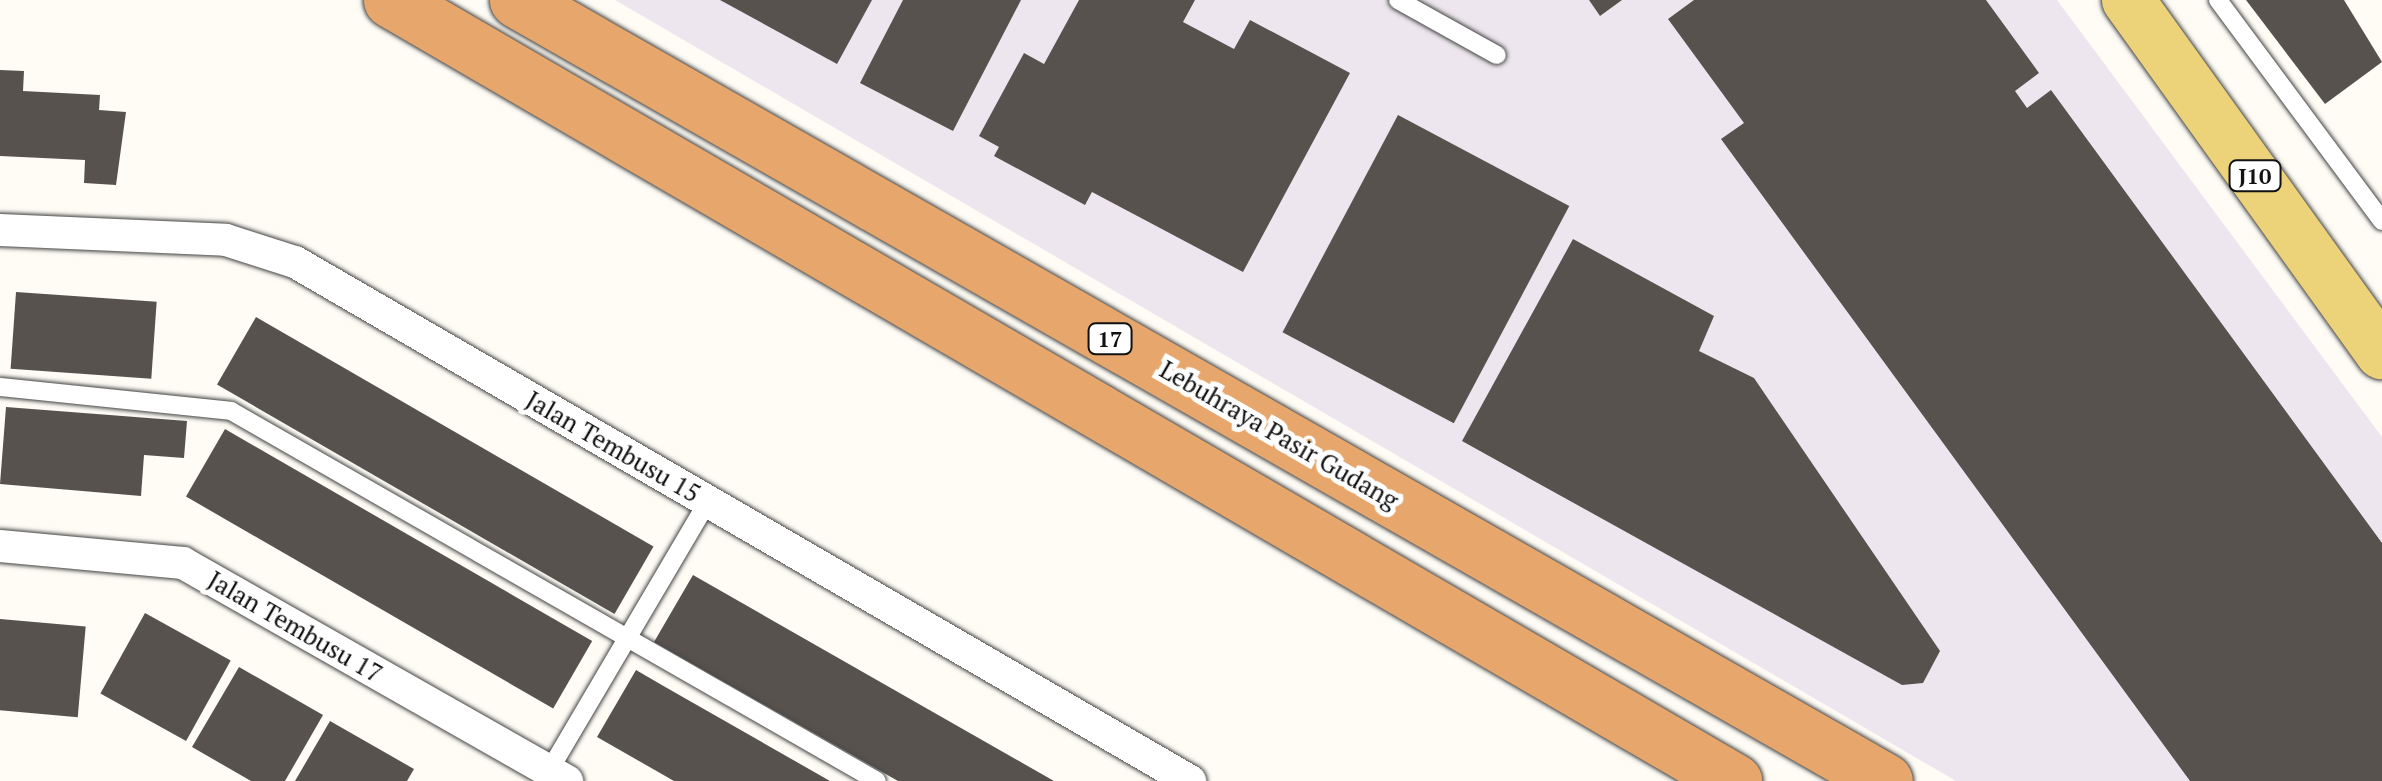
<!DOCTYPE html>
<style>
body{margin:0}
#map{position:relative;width:2382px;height:781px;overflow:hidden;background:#fefcf5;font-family:"PT Serif",serif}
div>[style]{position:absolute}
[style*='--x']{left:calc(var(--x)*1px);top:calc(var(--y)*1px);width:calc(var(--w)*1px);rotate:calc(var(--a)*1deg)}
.industrial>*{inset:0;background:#ede6ee}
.building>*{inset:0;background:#58524e;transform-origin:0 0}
.roads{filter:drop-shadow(0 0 2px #444) drop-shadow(0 0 2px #444)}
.lane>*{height:18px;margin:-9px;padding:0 9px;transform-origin:9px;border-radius:9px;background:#fff}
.street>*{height:32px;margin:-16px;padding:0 16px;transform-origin:16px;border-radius:16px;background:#fff}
.primary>*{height:52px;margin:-26px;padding:0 26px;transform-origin:26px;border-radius:26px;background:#ecd278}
.highway>*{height:55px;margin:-27.5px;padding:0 27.5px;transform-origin:27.5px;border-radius:27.5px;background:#e7a66b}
span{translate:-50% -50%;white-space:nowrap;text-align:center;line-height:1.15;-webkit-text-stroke:10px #fff;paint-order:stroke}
.shield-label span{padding:2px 8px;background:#fff;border:2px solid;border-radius:8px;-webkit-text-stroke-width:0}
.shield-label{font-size:22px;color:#111;font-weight:700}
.street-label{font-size:25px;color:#111}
</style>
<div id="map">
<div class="industrial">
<div style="clip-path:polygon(615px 0,2057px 0,2382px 437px,2382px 781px,1956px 781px)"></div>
</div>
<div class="building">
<div style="clip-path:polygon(720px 0,872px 0,837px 64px)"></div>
<div style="clip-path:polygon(903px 0,1021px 0,953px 131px,860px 83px)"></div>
<div style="clip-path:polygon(1079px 0,1195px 0,1183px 22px,1234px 49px,1250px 20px,1350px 73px,1243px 272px,1092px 192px,1085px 205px,994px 156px,999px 147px,979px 136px,1024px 53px,1044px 64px)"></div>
<div style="clip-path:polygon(1589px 0,1622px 0,1600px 16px)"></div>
<div style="clip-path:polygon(1694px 0,1986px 0,2039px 73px,2015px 91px,2027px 108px,2051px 90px,2382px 543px,2382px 781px,2190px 781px,1721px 139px,1744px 123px,1668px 19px)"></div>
<div style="clip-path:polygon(2246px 0,2344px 0,2382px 62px,2325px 104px)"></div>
<div style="clip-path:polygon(0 70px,24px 71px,23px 91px,100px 95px,99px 110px,126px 112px,116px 185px,84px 183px,85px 160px,0 156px)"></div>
<div style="left:1398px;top:115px;width:194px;height:246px;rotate:28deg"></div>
<div style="clip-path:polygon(1573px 239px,1714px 316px,1699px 351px,1754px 378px,1940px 651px,1923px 683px,1902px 685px,1462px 441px)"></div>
<div style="left:16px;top:292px;width:141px;height:77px;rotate:4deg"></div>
<div style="left:256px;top:317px;width:459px;height:78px;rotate:30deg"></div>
<div style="clip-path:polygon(6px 407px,187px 421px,184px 458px,144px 455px,141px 496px,0 484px)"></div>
<div style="left:225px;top:429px;width:424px;height:78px;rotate:30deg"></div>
<div style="clip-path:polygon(693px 575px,968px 732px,1054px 781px,898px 781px,654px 642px)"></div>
<div style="left:145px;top:613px;width:98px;height:92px;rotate:29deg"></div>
<div style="left:0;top:619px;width:86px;height:91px;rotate:5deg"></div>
<div style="clip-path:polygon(239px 667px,323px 715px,285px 781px,251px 781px,192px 747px)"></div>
<div style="clip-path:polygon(636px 670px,667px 688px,830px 781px,674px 781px,597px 737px)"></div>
<div style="clip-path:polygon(330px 721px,414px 769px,407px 781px,295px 781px)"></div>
</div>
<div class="roads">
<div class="lane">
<div style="--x:1398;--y:0;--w:113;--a:29.1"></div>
<div style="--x:2218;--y:0;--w:275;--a:53.4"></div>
<div style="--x:0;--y:387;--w:232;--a:5.9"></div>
<div style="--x:231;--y:411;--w:744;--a:29.8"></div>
<div style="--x:549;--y:771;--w:313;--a:-59.5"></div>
</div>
<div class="street">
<div style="--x:0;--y:230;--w:226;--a:2.5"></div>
<div style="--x:226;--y:240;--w:72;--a:17.7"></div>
<div style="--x:295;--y:262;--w:1035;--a:30.11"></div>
<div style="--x:0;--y:546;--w:184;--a:5.3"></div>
<div style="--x:183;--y:563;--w:442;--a:29.6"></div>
</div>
<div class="primary">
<div style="--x:2128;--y:0;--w:435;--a:54.3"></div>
</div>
<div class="highway">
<div style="--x:391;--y:0;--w:1554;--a:30.18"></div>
<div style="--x:517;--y:0;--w:1575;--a:29.72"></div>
</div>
</div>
<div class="shield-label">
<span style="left:2255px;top:176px">J10</span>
<span style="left:1110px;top:339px">17</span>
</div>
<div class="street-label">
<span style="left:1279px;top:435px;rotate:30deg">Lebuhraya Pasir Gudang</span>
<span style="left:613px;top:447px;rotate:30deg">Jalan Tembusu 15</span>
<span style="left:295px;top:627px;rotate:30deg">Jalan Tembusu 17</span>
</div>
</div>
